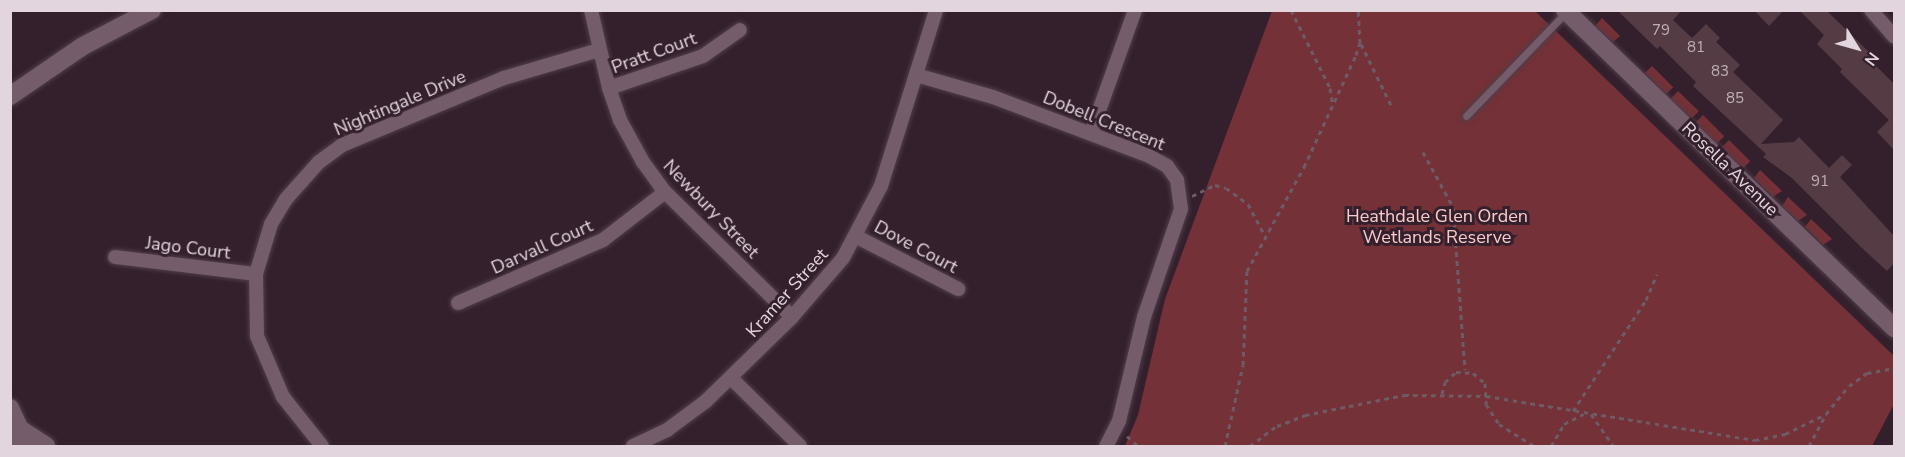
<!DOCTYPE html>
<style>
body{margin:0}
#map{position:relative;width:1905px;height:457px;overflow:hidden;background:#34202d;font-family:"Nunito Sans",sans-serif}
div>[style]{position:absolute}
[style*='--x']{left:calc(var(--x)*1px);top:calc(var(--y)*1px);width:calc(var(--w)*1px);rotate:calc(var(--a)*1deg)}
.green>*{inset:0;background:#743137;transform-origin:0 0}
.building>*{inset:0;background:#553c44}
.path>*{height:3px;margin-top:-1.5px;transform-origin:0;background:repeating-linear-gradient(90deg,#6d5b66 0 4.5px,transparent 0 9px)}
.roads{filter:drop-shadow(0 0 2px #4f3e49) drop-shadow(0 0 2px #4f3e49)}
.lane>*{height:7px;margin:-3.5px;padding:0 3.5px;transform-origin:3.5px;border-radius:3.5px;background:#745c6b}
.street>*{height:14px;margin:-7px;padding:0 7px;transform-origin:7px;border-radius:7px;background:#745c6b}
.secondary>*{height:18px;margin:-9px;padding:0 9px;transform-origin:9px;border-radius:9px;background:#745c6b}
span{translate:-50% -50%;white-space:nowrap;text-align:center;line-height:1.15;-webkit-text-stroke:6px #34202d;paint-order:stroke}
.number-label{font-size:15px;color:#c0afb8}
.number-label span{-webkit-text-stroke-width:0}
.street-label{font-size:18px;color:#e3d5de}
.park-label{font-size:18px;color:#fbcaca}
.frame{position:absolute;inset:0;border:12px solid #e3d5de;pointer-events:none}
.north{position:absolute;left:1827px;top:18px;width:60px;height:60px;-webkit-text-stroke:4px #34202d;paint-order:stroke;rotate:127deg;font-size:16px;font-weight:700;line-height:24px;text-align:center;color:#e3d5de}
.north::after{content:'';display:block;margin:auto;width:21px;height:27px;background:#e3d5de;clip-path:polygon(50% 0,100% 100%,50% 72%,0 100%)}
</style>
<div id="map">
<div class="green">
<div style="clip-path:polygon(1272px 11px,1535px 11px,1894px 356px,1894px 404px,1872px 446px,1125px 446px,1138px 415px,1165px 299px)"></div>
<div style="clip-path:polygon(1602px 18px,1620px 36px,1613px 42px,1595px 26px)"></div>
<div style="left:1652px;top:66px;width:30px;height:10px;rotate:45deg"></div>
<div style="left:1678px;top:91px;width:29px;height:11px;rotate:44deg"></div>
<div style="left:1703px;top:115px;width:30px;height:11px;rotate:45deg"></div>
<div style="left:1729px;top:140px;width:30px;height:11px;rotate:45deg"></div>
<div style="clip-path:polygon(1760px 170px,1782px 191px,1773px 197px,1754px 178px)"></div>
<div style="clip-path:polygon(1788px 197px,1807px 215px,1798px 221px,1782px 206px)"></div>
<div style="clip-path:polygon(1811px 219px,1832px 239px,1823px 245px,1805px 227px)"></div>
</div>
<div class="building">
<div style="clip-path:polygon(1617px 10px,1682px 10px,1673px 20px,1692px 38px,1706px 24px,1720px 38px,1716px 42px,1740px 65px,1733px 72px,1783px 120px,1761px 144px,1794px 142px,1799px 137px,1829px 168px,1842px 155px,1852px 165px,1840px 177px,1894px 236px,1894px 263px,1887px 271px,1862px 248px,1792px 178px,1763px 157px,1766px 154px,1693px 86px,1696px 82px,1660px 46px,1657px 49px)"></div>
<div style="clip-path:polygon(1754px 10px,1784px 10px,1769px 26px)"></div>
<div style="clip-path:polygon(1799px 10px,1826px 10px,1877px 60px,1873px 63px,1894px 84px,1894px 150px,1877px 132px,1889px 120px,1840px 72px,1842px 69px,1817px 44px,1824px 35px)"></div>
</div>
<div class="path">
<div style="--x:1291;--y:10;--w:87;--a:63.4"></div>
<div style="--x:1330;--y:88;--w:14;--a:82"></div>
<div style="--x:1361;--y:44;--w:70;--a:63.8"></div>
<div style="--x:1423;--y:152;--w:63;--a:61.4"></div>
<div style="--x:1453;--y:207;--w:163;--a:85.8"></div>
<div style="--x:1192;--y:196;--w:25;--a:-26"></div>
<div style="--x:1215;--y:185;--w:11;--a:15"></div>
<div style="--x:1226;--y:188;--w:27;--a:36"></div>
<div style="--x:1248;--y:204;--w:34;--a:62"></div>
<div style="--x:1442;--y:394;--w:12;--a:-76"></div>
<div style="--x:1445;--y:382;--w:15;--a:-42"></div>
<div style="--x:1456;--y:372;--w:17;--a:3"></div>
<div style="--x:1473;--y:373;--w:16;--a:40"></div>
<div style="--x:1485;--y:383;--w:21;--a:87"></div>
<div style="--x:1486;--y:404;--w:24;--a:57"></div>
<div style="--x:1499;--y:424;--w:41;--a:32.2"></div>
<div style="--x:1573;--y:411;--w:133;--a:-56.7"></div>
<div style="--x:1646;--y:300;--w:28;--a:-67"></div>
<div style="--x:1591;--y:414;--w:39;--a:55"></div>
<div style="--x:1127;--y:436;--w:15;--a:42"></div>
<div style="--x:1225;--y:446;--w:83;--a:-77.5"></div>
<div style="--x:1243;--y:365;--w:94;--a:-87.6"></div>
<div style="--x:1247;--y:271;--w:119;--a:-61.3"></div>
<div style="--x:1304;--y:167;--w:123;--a:-65.1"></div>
<div style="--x:1356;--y:55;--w:13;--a:-72"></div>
<div style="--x:1360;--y:43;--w:33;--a:-93"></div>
<div style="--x:1250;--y:446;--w:34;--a:-37"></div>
<div style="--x:1277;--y:426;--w:30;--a:-21"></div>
<div style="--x:1305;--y:415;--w:101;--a:-11.4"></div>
<div style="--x:1404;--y:395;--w:82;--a:0.7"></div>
<div style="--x:1486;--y:396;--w:273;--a:9.3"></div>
<div style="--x:1755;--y:440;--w:31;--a:-11"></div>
<div style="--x:1785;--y:434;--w:46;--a:-26"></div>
<div style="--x:1551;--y:446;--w:26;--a:-59"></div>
<div style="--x:1564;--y:424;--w:22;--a:-27"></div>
<div style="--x:1809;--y:446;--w:36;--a:-62"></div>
<div style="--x:1826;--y:414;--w:36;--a:-51"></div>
<div style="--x:1849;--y:386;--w:22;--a:-36"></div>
<div style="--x:1867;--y:373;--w:27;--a:-10"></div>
</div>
<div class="roads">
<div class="lane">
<div style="--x:1466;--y:116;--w:144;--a:-46.1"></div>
</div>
<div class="street">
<div style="--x:591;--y:10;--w:80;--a:77"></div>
<div style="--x:609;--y:88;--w:34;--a:71"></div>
<div style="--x:620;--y:120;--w:48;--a:61.3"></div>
<div style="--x:643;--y:162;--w:37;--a:54"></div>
<div style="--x:665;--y:192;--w:178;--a:44.5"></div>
<div style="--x:1871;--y:10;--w:35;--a:49"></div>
<div style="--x:916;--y:75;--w:80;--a:15.9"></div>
<div style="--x:993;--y:97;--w:167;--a:20.7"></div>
<div style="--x:1149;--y:156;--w:21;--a:29"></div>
<div style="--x:1167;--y:166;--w:17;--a:54"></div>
<div style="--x:1177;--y:180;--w:29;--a:82"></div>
<div style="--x:1181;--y:209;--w:114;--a:108.9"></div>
<div style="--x:1144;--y:317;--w:107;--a:103.5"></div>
<div style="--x:1119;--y:421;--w:28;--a:117"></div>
<div style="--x:609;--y:88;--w:99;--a:-18.8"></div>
<div style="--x:703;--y:56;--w:45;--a:-35.1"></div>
<div style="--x:1091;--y:133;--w:131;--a:-70.3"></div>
<div style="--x:857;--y:237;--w:114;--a:27.2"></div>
<div style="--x:115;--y:257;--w:142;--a:6.9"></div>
<div style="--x:458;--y:303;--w:158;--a:-23.5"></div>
<div style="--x:603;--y:240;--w:78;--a:-37.7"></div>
<div style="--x:731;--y:378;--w:97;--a:44.6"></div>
<div style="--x:322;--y:446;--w:63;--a:-128.5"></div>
<div style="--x:283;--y:397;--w:66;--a:-113.1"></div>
<div style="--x:257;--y:336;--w:62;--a:-90.9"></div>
<div style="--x:256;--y:274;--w:52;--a:-73.3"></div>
<div style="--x:271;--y:224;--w:29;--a:-59"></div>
<div style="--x:286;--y:199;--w:50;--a:-48.3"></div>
<div style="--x:319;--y:162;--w:29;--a:-36"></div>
<div style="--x:342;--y:145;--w:175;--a:-22.5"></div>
<div style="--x:504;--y:78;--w:99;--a:-16.4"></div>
<div style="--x:633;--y:446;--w:38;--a:-25"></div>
<div style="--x:667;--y:430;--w:49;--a:-36.6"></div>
<div style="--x:706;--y:401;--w:120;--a:-44.3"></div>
<div style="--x:792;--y:317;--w:78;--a:-49.2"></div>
<div style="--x:843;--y:258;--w:81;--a:-62.2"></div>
<div style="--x:881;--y:186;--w:184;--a:-72.6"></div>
</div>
<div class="secondary">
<div style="--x:1565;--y:10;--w:458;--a:44"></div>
<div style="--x:10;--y:96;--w:88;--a:-34.4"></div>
<div style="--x:83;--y:46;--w:78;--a:-27.6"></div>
<div style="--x:10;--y:408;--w:23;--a:65"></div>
<div style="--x:20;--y:429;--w:31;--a:33"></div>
<div style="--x:10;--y:442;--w:13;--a:18"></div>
</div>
</div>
<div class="number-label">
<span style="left:1661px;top:31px">79</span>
<span style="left:1696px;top:48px">81</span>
<span style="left:1720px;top:72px">83</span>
<span style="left:1735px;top:99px">85</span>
<span style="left:1820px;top:182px">91</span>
</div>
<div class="street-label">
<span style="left:654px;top:53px;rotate:-20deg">Pratt Court</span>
<span style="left:400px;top:103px;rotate:-23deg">Nightingale Drive</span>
<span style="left:1104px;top:121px;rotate:22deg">Dobell Crescent</span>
<span style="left:1730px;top:169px;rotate:44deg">Rosella Avenue</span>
<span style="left:711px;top:209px;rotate:46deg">Newbury Street</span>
<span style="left:542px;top:247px;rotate:-24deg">Darvall Court</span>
<span style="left:916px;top:247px;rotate:28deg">Dove Court</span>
<span style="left:188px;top:248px;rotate:7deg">Jago Court</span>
<span style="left:787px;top:293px;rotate:-48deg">Kramer Street</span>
</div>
<div class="park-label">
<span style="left:1437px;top:227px">Heathdale Glen Orden<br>Wetlands Reserve</span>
</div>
<div class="frame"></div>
<div class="north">N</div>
</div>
